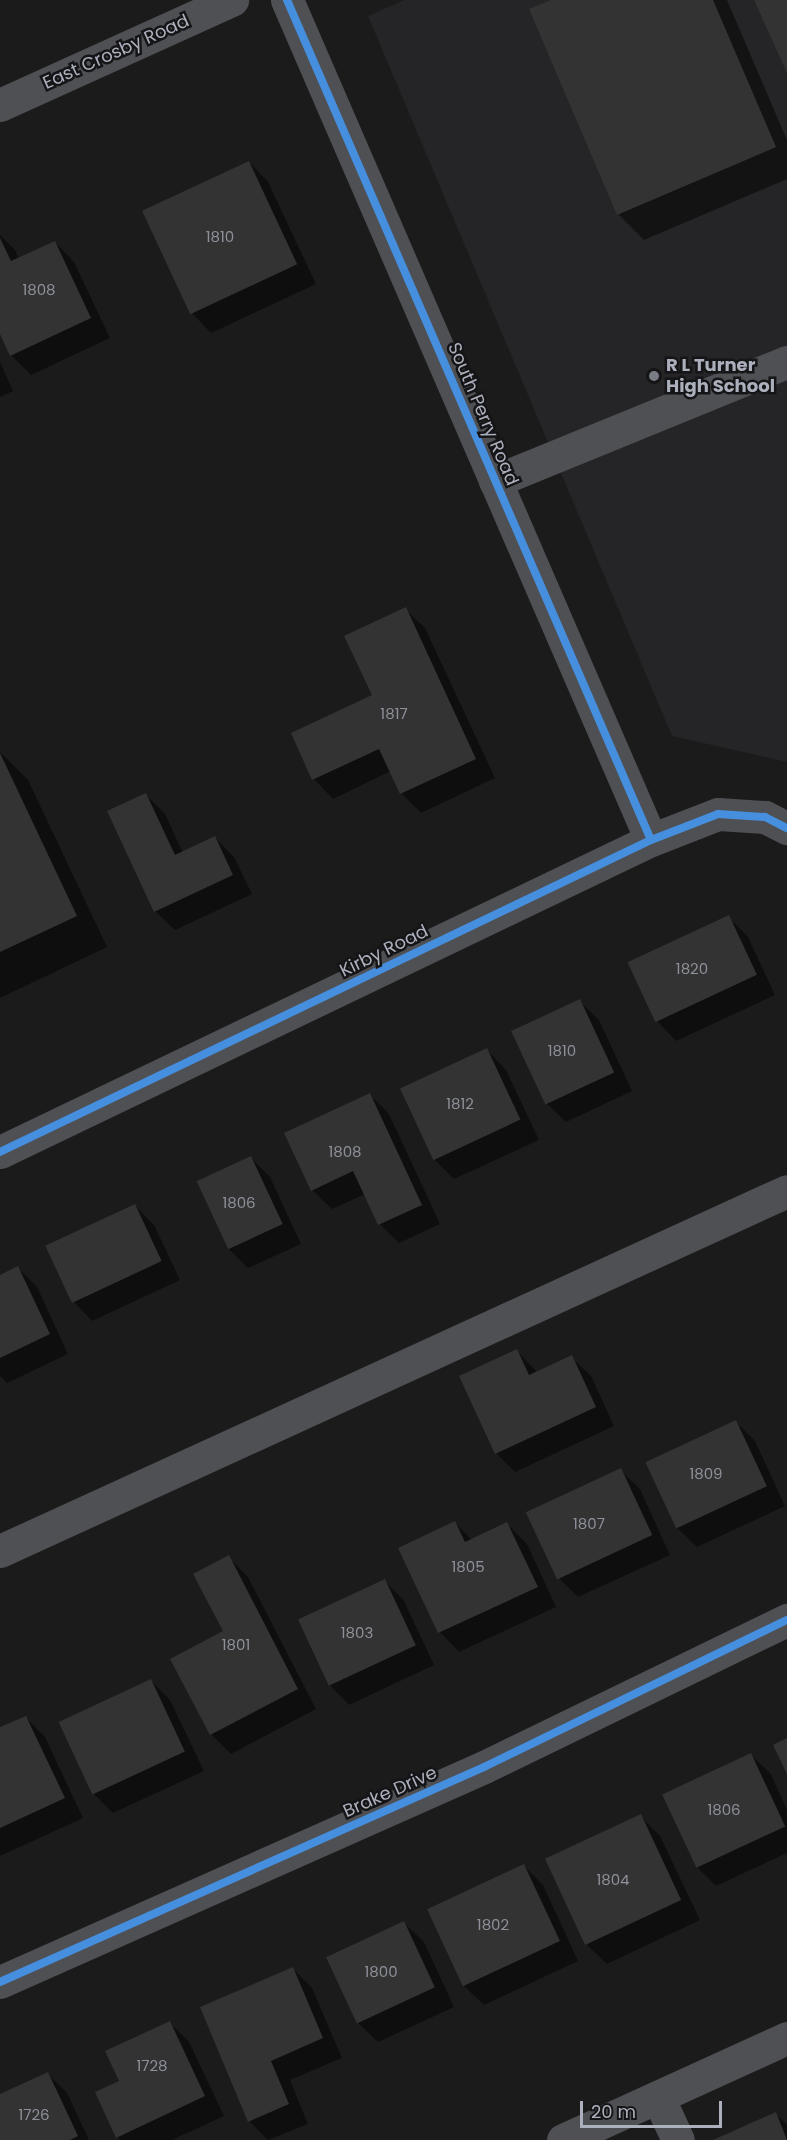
<!DOCTYPE html>
<style>
body{margin:0}
#map{position:relative;width:787px;height:2140px;overflow:hidden;background:#1b1b1b;font-family:Poppins,sans-serif}
div>[style]{position:absolute}
[style*='--x']{left:calc(var(--x)*1px);top:calc(var(--y)*1px);width:calc(var(--w)*1px);rotate:calc(var(--a)*1deg)}
.built>*{inset:0;background:#252527}
.shadow>*{inset:0;background:#0007}
.building>*{inset:0;background:#333;transform-origin:0 0}
.minor>*{height:33px;margin:-16.5px;padding:0 16.5px;transform-origin:16.5px;border-radius:16.5px;background:#4f5054}
.cycleway>*{height:8px;margin:-4px;padding:0 4px;transform-origin:4px;border-radius:4px;background:#468fdf}
.dots>*{width:16px;height:16px;translate:-50% -50%;box-sizing:border-box;border:3px solid #151517;border-radius:50%}
span{translate:-50% -50%;white-space:nowrap;text-align:center;line-height:1.15;-webkit-text-stroke:5px #151517;paint-order:stroke}
.number-label{font-size:15px;color:#8e919a}
.number-label span{-webkit-text-stroke-width:0}
.street-label{font-size:18px;color:#acb0bc}
.poi-label{font-size:18px;color:#acb0bc;font-weight:700}
.left{translate:0 -50%;text-align:left}
.scale{position:absolute;left:580px;top:2101px;width:142px;height:27px;box-sizing:border-box;border:3px solid #acb0bc;border-top:0;padding-left:8px;font-size:18px;line-height:21px;white-space:nowrap;color:#acb0bc;-webkit-text-stroke:4px #151517;paint-order:stroke}
</style>
<div id="map">
<div class="built">
<div style="clip-path:polygon(404px 0,787px 0,787px 762px,672px 736px,368px 16px)"></div>
</div>
<div class="shadow">
<div style="clip-path:polygon(555px 0,727px 0,787px 140px,787px 179px,644px 240px,618px 214px)"></div>
<div style="clip-path:polygon(249px 162px,268px 182px,316px 284px,211px 333px,192px 313px)"></div>
<div style="clip-path:polygon(0 235px,15px 250px,19px 259px,55px 242px,74px 262px,110px 338px,31px 375px,11px 355px,0 331px)"></div>
<div style="clip-path:polygon(0 362px,13px 391px,0 397px)"></div>
<div style="clip-path:polygon(405px 609px,425px 628px,495px 778px,421px 813px,401px 793px,391px 771px,333px 799px,314px 779px,374px 696px)"></div>
<div style="clip-path:polygon(0 752px,28px 780px,107px 947px,0 998px)"></div>
<div style="clip-path:polygon(146px 795px,165px 814px,183px 853px,215px 838px,234px 857px,252px 894px,175px 930px,155px 911px)"></div>
<div style="clip-path:polygon(728px 917px,748px 937px,775px 995px,676px 1041px,657px 1021px,630px 963px)"></div>
<div style="clip-path:polygon(579px 1001px,599px 1020px,632px 1091px,566px 1122px,546px 1103px,513px 1032px)"></div>
<div style="clip-path:polygon(487px 1050px,506px 1070px,539px 1140px,454px 1179px,435px 1160px)"></div>
<div style="clip-path:polygon(369px 1094px,389px 1114px,440px 1224px,399px 1243px,380px 1224px,365px 1194px,332px 1209px,312px 1190px)"></div>
<div style="clip-path:polygon(251px 1158px,270px 1177px,301px 1244px,248px 1268px,229px 1249px)"></div>
<div style="clip-path:polygon(135px 1206px,154px 1225px,180px 1280px,92px 1321px,73px 1301px)"></div>
<div style="clip-path:polygon(18px 1268px,37px 1287px,68px 1354px,7px 1383px,0 1376px,0 1276px)"></div>
<div style="clip-path:polygon(517px 1351px,538px 1373px,571px 1357px,591px 1376px,614px 1426px,515px 1472px,496px 1453px)"></div>
<div style="clip-path:polygon(736px 1422px,755px 1441px,785px 1506px,697px 1547px,677px 1528px,647px 1463px)"></div>
<div style="clip-path:polygon(620px 1470px,640px 1489px,670px 1555px,578px 1597px,559px 1578px)"></div>
<div style="clip-path:polygon(455px 1523px,472px 1540px,507px 1524px,527px 1544px,556px 1607px,459px 1652px,440px 1632px,400px 1549px)"></div>
<div style="clip-path:polygon(228px 1557px,248px 1577px,316px 1709px,231px 1754px,211px 1734px,172px 1659px,225px 1631px)"></div>
<div style="clip-path:polygon(385px 1581px,404px 1601px,434px 1665px,349px 1705px,330px 1685px)"></div>
<div style="clip-path:polygon(151px 1681px,170px 1700px,204px 1771px,113px 1813px,94px 1794px)"></div>
<div style="clip-path:polygon(25px 1717px,45px 1737px,83px 1818px,0 1856px,0 1729px)"></div>
<div style="clip-path:polygon(751px 1755px,771px 1774px,787px 1810px,787px 1853px,716px 1886px,697px 1867px)"></div>
<div style="clip-path:polygon(640px 1816px,660px 1836px,700px 1920px,607px 1964px,587px 1945px)"></div>
<div style="clip-path:polygon(523px 1865px,543px 1885px,578px 1961px,484px 2005px,464px 1986px,429px 1910px)"></div>
<div style="clip-path:polygon(404px 1923px,424px 1942px,454px 2007px,378px 2042px,358px 2023px)"></div>
<div style="clip-path:polygon(293px 1969px,312px 1988px,342px 2058px,290px 2080px,308px 2124px,268px 2140px,249px 2121px)"></div>
<div style="clip-path:polygon(170px 2023px,189px 2042px,224px 2116px,172px 2140px,121px 2140px,117px 2137px,121px 2082px)"></div>
<div style="clip-path:polygon(47px 2073px,67px 2093px,89px 2140px,0 2140px,0 2096px)"></div>
<div style="clip-path:polygon(775px 2113px,787px 2125px,787px 2140px,717px 2140px)"></div>
</div>
<div class="building">
<div style="clip-path:polygon(551px 0,713px 0,776px 147px,617px 215px,529px 9px)"></div>
<div style="clip-path:polygon(754px 0,787px 0,787px 73px)"></div>
<div style="left:249px;top:161px;width:114px;height:118px;rotate:65deg"></div>
<div style="clip-path:polygon(0 238px,11px 261px,55px 241px,91px 318px,10px 356px,0 334px)"></div>
<div style="clip-path:polygon(406px 607px,476px 759px,400px 794px,379px 749px,312px 780px,291px 733px,372px 695px,344px 636px)"></div>
<div style="clip-path:polygon(0 753px,77px 916px,0 952px)"></div>
<div style="clip-path:polygon(146px 793px,175px 855px,215px 836px,233px 875px,154px 912px,107px 811px)"></div>
<div style="left:729px;top:915px;width:66px;height:112px;rotate:65deg"></div>
<div style="left:580px;top:999px;width:81px;height:76px;rotate:65deg"></div>
<div style="left:487px;top:1048px;width:79px;height:96px;rotate:65deg"></div>
<div style="clip-path:polygon(370px 1093px,422px 1205px,378px 1225px,353px 1171px,311px 1191px,284px 1133px)"></div>
<div style="left:251px;top:1156px;width:75px;height:60px;rotate:65deg"></div>
<div style="left:135px;top:1204px;width:63px;height:99px;rotate:65deg"></div>
<div style="clip-path:polygon(18px 1266px,50px 1334px,0 1358px,0 1275px)"></div>
<div style="clip-path:polygon(517px 1349px,529px 1375px,572px 1355px,596px 1407px,495px 1454px,459px 1376px)"></div>
<div style="left:736px;top:1420px;width:73px;height:100px;rotate:65deg"></div>
<div style="left:621px;top:1468px;width:74px;height:105px;rotate:65deg"></div>
<div style="clip-path:polygon(455px 1521px,465px 1542px,507px 1522px,538px 1587px,438px 1633px,398px 1548px)"></div>
<div style="clip-path:polygon(229px 1555px,298px 1689px,210px 1735px,170px 1659px,223px 1631px,193px 1574px)"></div>
<div style="left:385px;top:1579px;width:73px;height:96px;rotate:65deg"></div>
<div style="left:151px;top:1679px;width:80px;height:102px;rotate:65deg"></div>
<div style="clip-path:polygon(26px 1716px,65px 1798px,0 1828px,0 1727px)"></div>
<div style="clip-path:polygon(787px 1738px,787px 1774px,773px 1745px)"></div>
<div style="left:751px;top:1753px;width:81px;height:98px;rotate:65deg"></div>
<div style="left:641px;top:1814px;width:95px;height:106px;rotate:65deg"></div>
<div style="left:524px;top:1864px;width:85px;height:107px;rotate:65deg"></div>
<div style="left:404px;top:1921px;width:73px;height:86px;rotate:65deg"></div>
<div style="clip-path:polygon(293px 1967px,323px 2038px,271px 2061px,289px 2104px,248px 2122px,200px 2007px)"></div>
<div style="clip-path:polygon(170px 2021px,205px 2096px,116px 2138px,95px 2092px,119px 2081px,105px 2051px)"></div>
<div style="clip-path:polygon(48px 2072px,78px 2136px,70px 2140px,0 2140px,0 2094px)"></div>
<div style="clip-path:polygon(776px 2112px,787px 2140px,713px 2140px)"></div>
</div>
<div class="minor">
<div style="--x:287;--y:0;--w:915;--a:66.57"></div>
<div style="--x:0;--y:105;--w:255;--a:-24.4"></div>
<div style="--x:495;--y:481;--w:315;--a:-22.2"></div>
<div style="--x:0;--y:1152;--w:722;--a:-25.61"></div>
<div style="--x:651;--y:840;--w:72;--a:-21.2"></div>
<div style="--x:718;--y:814;--w:47;--a:3.7"></div>
<div style="--x:765;--y:817;--w:25;--a:27"></div>
<div style="--x:0;--y:1551;--w:865;--a:-24.58"></div>
<div style="--x:0;--y:1982;--w:530;--a:-23.95"></div>
<div style="--x:484;--y:1767;--w:337;--a:-25.9"></div>
<div style="--x:658;--y:2097;--w:47;--a:65.1"></div>
<div style="--x:563;--y:2140;--w:246;--a:-24.5"></div>
</div>
<div class="cycleway">
<div style="--x:287;--y:0;--w:915;--a:66.57"></div>
<div style="--x:0;--y:1152;--w:722;--a:-25.61"></div>
<div style="--x:651;--y:840;--w:72;--a:-21.2"></div>
<div style="--x:718;--y:814;--w:47;--a:3.7"></div>
<div style="--x:765;--y:817;--w:25;--a:27"></div>
<div style="--x:0;--y:1982;--w:530;--a:-23.95"></div>
<div style="--x:484;--y:1767;--w:337;--a:-25.9"></div>
</div>
<div class="dots">
<div style="left:654px;top:376px;background:#797c84"></div>
</div>
<div class="number-label">
<span style="left:220px;top:237px">1810</span>
<span style="left:39px;top:290px">1808</span>
<span style="left:394px;top:714px">1817</span>
<span style="left:692px;top:969px">1820</span>
<span style="left:562px;top:1051px">1810</span>
<span style="left:460px;top:1104px">1812</span>
<span style="left:345px;top:1152px">1808</span>
<span style="left:239px;top:1203px">1806</span>
<span style="left:706px;top:1474px">1809</span>
<span style="left:589px;top:1524px">1807</span>
<span style="left:468px;top:1567px">1805</span>
<span style="left:357px;top:1633px">1803</span>
<span style="left:236px;top:1645px">1801</span>
<span style="left:724px;top:1810px">1806</span>
<span style="left:613px;top:1880px">1804</span>
<span style="left:493px;top:1925px">1802</span>
<span style="left:381px;top:1972px">1800</span>
<span style="left:152px;top:2066px">1728</span>
<span style="left:34px;top:2115px">1726</span>
</div>
<div class="street-label">
<span style="left:116px;top:52px;rotate:-24deg">East Crosby Road</span>
<span style="left:483px;top:414px;rotate:67deg">South Perry Road</span>
<span style="left:384px;top:951px;rotate:-26deg">Kirby Road</span>
<span style="left:390px;top:1792px;rotate:-24deg">Brake Drive</span>
</div>
<div class="poi-label">
<span class="left" style="left:666px;top:376px">R L Turner<br>High School</span>
</div>
<div class="scale">20 m</div>
</div>
